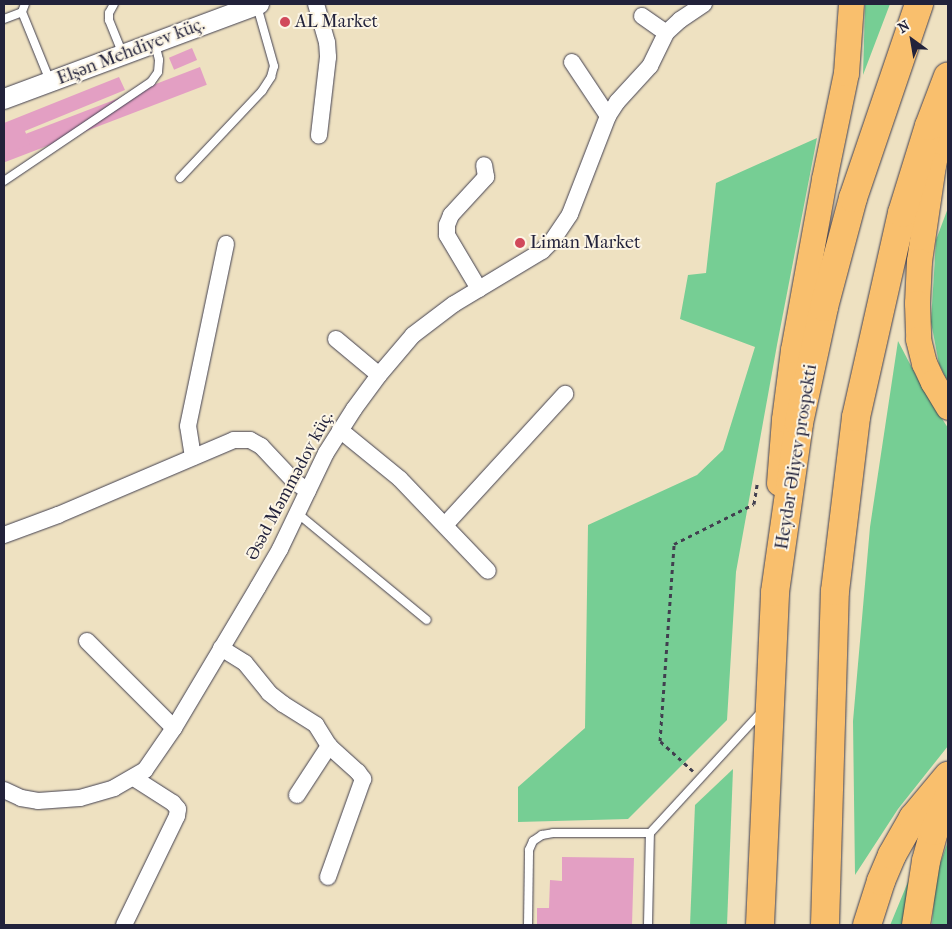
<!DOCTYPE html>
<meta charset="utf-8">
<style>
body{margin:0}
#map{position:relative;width:952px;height:929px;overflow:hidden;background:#eee1c1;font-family:"IM FELL French Canon",serif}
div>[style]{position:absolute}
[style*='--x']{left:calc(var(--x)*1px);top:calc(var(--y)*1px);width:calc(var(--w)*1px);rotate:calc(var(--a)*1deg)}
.green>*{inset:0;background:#76ce94}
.building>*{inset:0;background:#e39fc3;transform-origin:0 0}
.path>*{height:3px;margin-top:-1.5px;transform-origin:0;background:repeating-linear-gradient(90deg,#413f4f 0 4px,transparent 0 8px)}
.roads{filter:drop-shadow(0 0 1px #413f4f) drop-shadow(0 0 1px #413f4f)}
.service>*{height:8px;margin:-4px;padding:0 4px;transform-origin:4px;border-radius:4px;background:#fff}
.minor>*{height:16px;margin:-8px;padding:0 8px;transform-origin:8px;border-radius:8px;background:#fff}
.tertiary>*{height:20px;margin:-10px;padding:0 10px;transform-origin:10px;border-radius:10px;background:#fff}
.primary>*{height:25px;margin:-12.5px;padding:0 12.5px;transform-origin:12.5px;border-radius:12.5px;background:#f9bf6d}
.motorway>*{height:28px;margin:-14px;padding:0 14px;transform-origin:14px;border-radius:14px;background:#f9bf6d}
.dots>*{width:14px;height:14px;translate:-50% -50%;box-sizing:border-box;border:2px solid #fcf5e5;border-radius:50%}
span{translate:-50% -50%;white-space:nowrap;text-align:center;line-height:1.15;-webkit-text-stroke:4px #fcf5e5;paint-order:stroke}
.poi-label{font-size:18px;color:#22223b}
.left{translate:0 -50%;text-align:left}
.street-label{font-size:18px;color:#22223b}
.frame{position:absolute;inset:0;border:5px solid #22223b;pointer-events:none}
.north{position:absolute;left:887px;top:15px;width:50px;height:50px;-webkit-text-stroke:4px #fcf5e5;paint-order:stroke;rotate:328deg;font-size:14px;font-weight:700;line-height:20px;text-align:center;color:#22223b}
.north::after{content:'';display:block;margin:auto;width:18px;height:22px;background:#22223b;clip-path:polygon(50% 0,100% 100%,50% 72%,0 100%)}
</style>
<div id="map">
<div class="green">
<div style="clip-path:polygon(865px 4px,890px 4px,863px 75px,865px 5px)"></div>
<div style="clip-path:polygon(817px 138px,777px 345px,736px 572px,727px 720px,628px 819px,518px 822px,518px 787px,585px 728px,588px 525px,697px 475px,723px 450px,755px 347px,680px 319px,688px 275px,706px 273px,716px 183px)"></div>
<div style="clip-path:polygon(948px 208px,948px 382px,939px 364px,931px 322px,936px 240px)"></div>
<div style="clip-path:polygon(898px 341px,922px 387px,948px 428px,948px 746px,898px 809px,855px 875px,853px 721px,870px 527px)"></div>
<div style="clip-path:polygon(733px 769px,727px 925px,690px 925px,695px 805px)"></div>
<div style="clip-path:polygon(948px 841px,948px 925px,932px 925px,936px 876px)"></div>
<div style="clip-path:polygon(910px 877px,907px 925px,890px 925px,891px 923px)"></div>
</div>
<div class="building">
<div style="left:192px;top:48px;width:13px;height:25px;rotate:67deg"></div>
<div style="left:200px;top:67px;width:19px;height:236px;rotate:69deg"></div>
<div style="clip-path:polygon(119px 77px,125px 90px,25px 131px,30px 144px,4px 155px,4px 123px)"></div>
<div style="clip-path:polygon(562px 857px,634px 858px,632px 925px,537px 925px,537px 908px,549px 908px,550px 880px,562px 881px)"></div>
</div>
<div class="path">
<div style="--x:693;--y:771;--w:45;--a:-137.7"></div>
<div style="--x:660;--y:741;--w:197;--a:-85.9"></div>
<div style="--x:674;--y:544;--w:89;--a:-26.6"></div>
<div style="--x:754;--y:504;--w:20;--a:-81"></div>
</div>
<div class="roads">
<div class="service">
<div style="--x:25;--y:4;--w:9;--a:111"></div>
<div style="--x:22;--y:12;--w:74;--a:67.9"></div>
<div style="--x:114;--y:4;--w:10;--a:119"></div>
<div style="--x:109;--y:13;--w:7;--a:90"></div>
<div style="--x:109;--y:20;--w:35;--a:68"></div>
<div style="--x:4;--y:19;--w:19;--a:-21"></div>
<div style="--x:180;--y:178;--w:120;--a:-46.7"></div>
<div style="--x:262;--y:91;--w:17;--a:-57"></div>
<div style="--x:271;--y:77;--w:11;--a:-75"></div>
<div style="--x:274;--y:66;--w:62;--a:-105.8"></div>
<div style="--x:4;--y:181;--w:177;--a:-34"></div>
<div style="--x:151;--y:82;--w:12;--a:-55"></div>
<div style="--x:158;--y:72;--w:12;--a:-85"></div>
<div style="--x:159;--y:60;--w:17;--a:-103"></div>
<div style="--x:297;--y:513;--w:168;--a:39.5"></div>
<div style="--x:528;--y:925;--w:75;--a:-89.2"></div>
<div style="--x:529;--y:850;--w:10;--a:-66"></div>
<div style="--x:533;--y:841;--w:11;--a:-34"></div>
<div style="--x:542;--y:835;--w:11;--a:-10"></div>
<div style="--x:553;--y:833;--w:97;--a:0"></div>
<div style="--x:648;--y:925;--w:92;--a:-88.8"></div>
<div style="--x:650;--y:833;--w:166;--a:-47.4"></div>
</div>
<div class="minor">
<div style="--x:316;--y:4;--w:40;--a:74"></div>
<div style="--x:327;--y:42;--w:15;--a:86"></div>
<div style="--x:328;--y:57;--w:79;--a:96.6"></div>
<div style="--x:642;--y:16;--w:29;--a:35"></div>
<div style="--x:572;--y:62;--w:65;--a:56.3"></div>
<div style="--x:479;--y:289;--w:63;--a:-120.7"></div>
<div style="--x:447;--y:235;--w:10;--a:-90"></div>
<div style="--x:447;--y:225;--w:11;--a:-68"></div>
<div style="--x:451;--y:215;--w:52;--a:-47.4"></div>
<div style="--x:486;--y:177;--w:12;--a:-99"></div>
<div style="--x:336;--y:339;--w:56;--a:39.9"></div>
<div style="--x:340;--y:430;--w:77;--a:39.2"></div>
<div style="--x:400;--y:479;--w:127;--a:46.3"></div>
<div style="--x:193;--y:457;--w:31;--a:-99"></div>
<div style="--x:188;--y:426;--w:186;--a:-78.2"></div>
<div style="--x:445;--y:525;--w:178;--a:-47.5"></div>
<div style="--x:4;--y:535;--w:58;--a:-20.3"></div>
<div style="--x:58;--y:515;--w:191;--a:-23.1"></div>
<div style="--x:234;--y:440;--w:16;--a:0"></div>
<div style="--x:250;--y:440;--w:13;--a:29"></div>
<div style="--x:261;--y:446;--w:48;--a:46.7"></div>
<div style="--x:294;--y:481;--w:17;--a:36"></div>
<div style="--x:87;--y:641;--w:123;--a:45"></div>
<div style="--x:221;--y:648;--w:28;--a:32"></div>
<div style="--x:245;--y:663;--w:38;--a:51"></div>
<div style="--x:269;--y:693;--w:18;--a:38"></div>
<div style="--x:283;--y:704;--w:39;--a:32"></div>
<div style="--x:316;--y:725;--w:25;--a:58"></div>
<div style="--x:329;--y:746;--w:39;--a:42"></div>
<div style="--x:358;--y:772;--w:9;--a:54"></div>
<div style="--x:363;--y:779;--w:104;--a:109.7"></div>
<div style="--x:4;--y:790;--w:19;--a:25"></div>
<div style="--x:21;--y:798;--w:17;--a:10"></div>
<div style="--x:38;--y:801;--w:42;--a:-4.1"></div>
<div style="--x:80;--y:798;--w:35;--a:-16"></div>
<div style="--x:114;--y:788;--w:36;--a:-30"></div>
<div style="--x:145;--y:770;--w:51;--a:-55.4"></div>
<div style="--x:174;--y:728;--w:164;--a:-59.2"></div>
<div style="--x:258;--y:587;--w:44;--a:-59.9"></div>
<div style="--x:280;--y:549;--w:106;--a:-64.4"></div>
<div style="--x:326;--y:453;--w:52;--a:-57.5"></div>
<div style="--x:354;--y:409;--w:42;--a:-53.7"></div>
<div style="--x:379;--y:375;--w:52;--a:-49.6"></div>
<div style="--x:413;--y:335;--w:51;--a:-37.1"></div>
<div style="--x:454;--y:304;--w:103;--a:-31.1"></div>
<div style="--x:542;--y:251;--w:14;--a:-45"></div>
<div style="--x:552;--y:241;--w:32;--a:-56"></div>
<div style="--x:570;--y:214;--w:105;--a:-68.8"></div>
<div style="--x:608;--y:116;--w:17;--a:-57"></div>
<div style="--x:617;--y:102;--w:49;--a:-47.5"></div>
<div style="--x:650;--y:66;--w:37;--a:-64"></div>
<div style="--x:666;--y:33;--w:19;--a:-43"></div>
<div style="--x:680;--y:20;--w:29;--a:-34"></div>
<div style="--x:297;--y:795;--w:59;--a:-56.9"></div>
<div style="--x:124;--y:925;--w:121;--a:-64.1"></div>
<div style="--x:177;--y:816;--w:7;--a:-82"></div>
<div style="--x:178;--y:809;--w:8;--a:-130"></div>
<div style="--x:173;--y:803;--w:46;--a:-147.3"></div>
</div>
<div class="tertiary">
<div style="--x:4;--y:99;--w:272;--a:-20.4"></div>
</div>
<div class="primary">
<div style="--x:945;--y:112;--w:54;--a:102.8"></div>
<div style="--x:933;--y:165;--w:97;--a:98.3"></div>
<div style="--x:919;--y:261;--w:42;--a:92.7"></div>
<div style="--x:917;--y:303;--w:36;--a:88"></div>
<div style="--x:918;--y:339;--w:25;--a:76"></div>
<div style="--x:924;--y:363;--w:21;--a:65"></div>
<div style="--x:933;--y:382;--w:29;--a:59"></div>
<div style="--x:779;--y:483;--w:64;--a:-85.5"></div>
<div style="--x:784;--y:419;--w:70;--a:-82.6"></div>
<div style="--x:793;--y:350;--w:174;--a:-79.7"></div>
<div style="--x:824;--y:179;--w:108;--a:-78.3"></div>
<div style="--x:846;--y:73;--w:69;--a:-85.9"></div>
</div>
<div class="motorway">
<div style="--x:760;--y:925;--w:333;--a:-87.4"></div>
<div style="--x:775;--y:592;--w:171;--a:-81.9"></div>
<div style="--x:799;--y:423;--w:119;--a:-77.8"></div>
<div style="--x:824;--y:307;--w:113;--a:-75.1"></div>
<div style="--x:853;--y:198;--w:205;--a:-71.2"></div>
<div style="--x:825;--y:925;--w:334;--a:-88.3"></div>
<div style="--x:835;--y:591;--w:175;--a:-83.1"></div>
<div style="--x:856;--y:417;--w:209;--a:-77.3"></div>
<div style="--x:902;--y:213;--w:91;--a:-72.8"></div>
<div style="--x:929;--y:126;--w:53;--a:-69.2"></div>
<div style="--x:867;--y:925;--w:46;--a:-72.3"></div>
<div style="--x:881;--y:881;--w:28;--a:-67"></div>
<div style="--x:892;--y:855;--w:43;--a:-60.4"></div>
<div style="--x:913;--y:818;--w:55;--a:-50.2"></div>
<div style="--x:916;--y:925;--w:65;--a:-81.1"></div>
<div style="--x:926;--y:861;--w:31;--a:-75"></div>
<div style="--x:934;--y:831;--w:36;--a:-67"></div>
</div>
</div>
<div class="dots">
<div style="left:285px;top:22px;background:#d1495b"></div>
<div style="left:520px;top:243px;background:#d1495b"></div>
</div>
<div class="poi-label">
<span class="left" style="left:295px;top:22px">AL Market</span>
<span class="left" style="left:530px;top:243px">Liman Market</span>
</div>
<div class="street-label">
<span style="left:131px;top:52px;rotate:-21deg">Elşən Mehdiyev küç.</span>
<span style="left:797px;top:457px;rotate:-81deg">Heydər Əliyev prospekti</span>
<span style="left:290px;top:486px;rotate:-62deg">Əsəd Məmmədov küç.</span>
</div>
<div class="frame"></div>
<div class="north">N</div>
</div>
